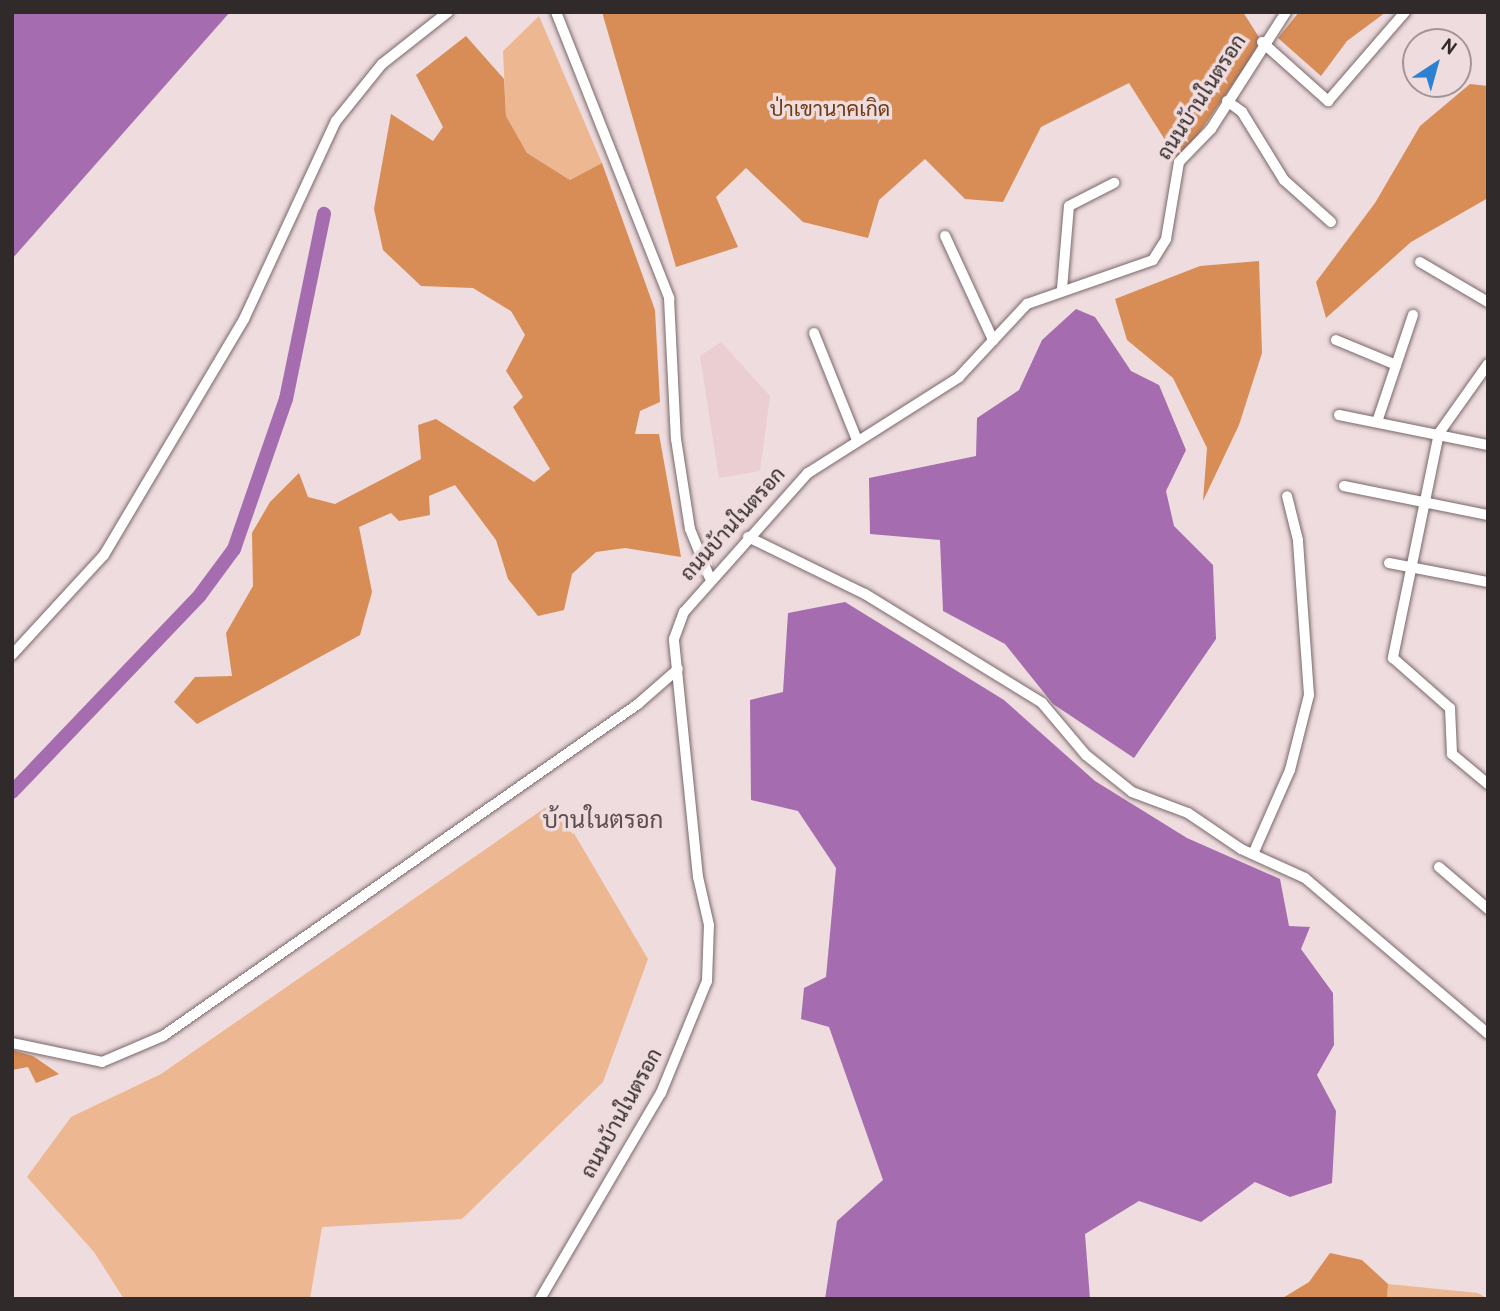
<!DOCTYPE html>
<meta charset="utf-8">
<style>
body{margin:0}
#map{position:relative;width:1500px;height:1311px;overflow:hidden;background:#efdcde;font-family:Overpass,Sarabun,sans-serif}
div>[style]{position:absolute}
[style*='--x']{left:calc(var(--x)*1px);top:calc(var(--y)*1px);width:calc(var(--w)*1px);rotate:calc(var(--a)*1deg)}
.built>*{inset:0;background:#eaced2}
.green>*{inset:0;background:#edb792}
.forest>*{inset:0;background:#d88c56}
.water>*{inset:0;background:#a56daf}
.canal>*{height:14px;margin:-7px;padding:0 7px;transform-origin:7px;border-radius:7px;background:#a56daf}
.roads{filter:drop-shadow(0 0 2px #79686a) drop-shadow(0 0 2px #79686a)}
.minor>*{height:10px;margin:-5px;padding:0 5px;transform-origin:5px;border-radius:5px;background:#fff}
span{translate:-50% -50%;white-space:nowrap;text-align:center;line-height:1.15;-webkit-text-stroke:7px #efdcde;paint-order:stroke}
.street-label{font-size:21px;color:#312a2b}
.park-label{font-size:21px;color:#6c3b12}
.quarter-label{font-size:24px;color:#5d4d4f}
.frame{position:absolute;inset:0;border:14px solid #312a2b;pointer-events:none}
.north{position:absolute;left:1402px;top:28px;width:70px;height:70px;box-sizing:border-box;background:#efdcde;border:2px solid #a39596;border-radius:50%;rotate:36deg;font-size:19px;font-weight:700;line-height:28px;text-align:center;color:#312a2b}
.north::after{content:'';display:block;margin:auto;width:24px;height:32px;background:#2e81d0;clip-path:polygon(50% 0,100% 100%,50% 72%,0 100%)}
</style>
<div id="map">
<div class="built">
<div style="clip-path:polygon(721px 342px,770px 396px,760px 471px,719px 478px,700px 356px)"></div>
</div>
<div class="green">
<div style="clip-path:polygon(539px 16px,602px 163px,570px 180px,527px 153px,506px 116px,503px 51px)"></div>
<div style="clip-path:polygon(555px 801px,648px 959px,603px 1082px,462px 1219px,322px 1227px,310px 1299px,124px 1299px,94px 1252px,27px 1177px,71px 1117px,161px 1074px)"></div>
<div style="clip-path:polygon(1388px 1284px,1478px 1293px,1488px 1299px,1387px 1299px)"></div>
</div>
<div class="forest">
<div style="clip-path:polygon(602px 12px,1243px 12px,1262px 42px,1179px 162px,1129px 83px,1041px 127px,1003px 202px,965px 199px,925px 159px,879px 200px,868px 238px,803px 222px,746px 168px,716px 197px,738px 247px,676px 267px)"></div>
<div style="clip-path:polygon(1299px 12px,1386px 12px,1347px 41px,1321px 76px,1278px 38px)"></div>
<div style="clip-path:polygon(466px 36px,504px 79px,506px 116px,527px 153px,570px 180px,602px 163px,655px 310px,660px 402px,640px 411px,635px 434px,659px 434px,681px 557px,625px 548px,596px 552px,572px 574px,564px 610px,538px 616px,508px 579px,496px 540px,455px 485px,429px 496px,430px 515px,399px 521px,391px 513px,359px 527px,372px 592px,360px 635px,197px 724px,174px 702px,195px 677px,232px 676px,226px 633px,253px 586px,252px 533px,270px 502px,299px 473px,308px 497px,335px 504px,421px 459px,418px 425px,436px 419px,534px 482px,550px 469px,513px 407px,523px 397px,506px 371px,525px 335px,511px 311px,473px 288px,421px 286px,383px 250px,374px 209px,391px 114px,433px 141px,443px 127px,416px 75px)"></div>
<div style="clip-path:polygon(1470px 84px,1488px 86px,1488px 198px,1411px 242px,1326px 318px,1316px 282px,1375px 203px,1420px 126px)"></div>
<div style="clip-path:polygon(1259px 261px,1262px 353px,1239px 425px,1203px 501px,1207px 448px,1173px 378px,1127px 340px,1115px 299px,1200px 266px)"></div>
<div style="clip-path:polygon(12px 1050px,33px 1056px,59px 1074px,36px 1083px,28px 1067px,12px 1070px)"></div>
<div style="clip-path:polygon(1330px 1253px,1362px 1260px,1388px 1284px,1387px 1299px,1281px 1299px,1309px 1282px)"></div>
</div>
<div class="water">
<div style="clip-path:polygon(12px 12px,230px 12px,12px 259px)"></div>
<div style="clip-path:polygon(1076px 309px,1095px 317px,1131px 371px,1159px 385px,1186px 450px,1166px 491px,1174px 526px,1213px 565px,1216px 639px,1134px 758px,1053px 704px,1005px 644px,943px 611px,940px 540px,870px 534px,869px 478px,976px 456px,977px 418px,1019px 390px,1042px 340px)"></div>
<div style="clip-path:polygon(845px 602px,1004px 700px,1095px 781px,1187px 838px,1280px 879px,1289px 926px,1310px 927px,1301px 949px,1333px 993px,1334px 1045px,1317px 1075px,1336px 1111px,1332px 1183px,1290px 1197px,1255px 1182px,1201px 1222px,1139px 1201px,1085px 1234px,1090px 1299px,825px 1299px,837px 1221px,883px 1180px,829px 1027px,801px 1019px,804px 988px,826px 977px,836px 868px,798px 811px,751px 800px,750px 700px,783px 692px,788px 613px)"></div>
</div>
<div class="canal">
<div style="--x:12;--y:792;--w:272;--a:-46.3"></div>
<div style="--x:200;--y:595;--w:57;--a:-53.5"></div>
<div style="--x:234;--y:549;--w:159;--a:-70.9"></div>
<div style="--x:286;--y:399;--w:189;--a:-78.4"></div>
</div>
<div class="roads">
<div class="minor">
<div style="--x:556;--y:12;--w:308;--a:68.4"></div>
<div style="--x:669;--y:298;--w:141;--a:87.2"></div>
<div style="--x:676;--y:439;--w:91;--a:81.2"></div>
<div style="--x:690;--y:529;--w:51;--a:68"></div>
<div style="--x:1262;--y:42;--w:89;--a:41.8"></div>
<div style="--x:1328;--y:101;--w:118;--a:-49.1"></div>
<div style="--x:1227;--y:101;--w:19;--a:36"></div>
<div style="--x:1242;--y:112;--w:80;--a:58.3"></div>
<div style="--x:1284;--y:180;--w:63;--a:41.8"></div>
<div style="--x:945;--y:236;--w:115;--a:65.2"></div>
<div style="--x:1420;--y:262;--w:79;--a:30.5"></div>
<div style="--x:1062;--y:289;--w:83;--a:-85.2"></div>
<div style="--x:1069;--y:206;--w:51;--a:-27.1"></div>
<div style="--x:814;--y:333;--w:115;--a:68.1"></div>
<div style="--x:1336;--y:340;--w:65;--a:22.6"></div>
<div style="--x:1488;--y:364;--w:85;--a:125.4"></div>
<div style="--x:1439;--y:433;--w:230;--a:101.6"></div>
<div style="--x:1393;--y:658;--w:76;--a:41.3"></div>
<div style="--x:1450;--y:708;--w:46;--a:87.5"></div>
<div style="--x:1452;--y:754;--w:47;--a:39.8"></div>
<div style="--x:1339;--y:415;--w:152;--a:11.4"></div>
<div style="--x:1377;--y:422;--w:113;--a:-71.4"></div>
<div style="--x:1344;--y:486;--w:147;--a:11.4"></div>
<div style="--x:748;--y:537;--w:130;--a:26"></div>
<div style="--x:865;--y:594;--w:208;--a:31.6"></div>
<div style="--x:1042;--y:703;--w:68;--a:49.8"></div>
<div style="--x:1086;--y:755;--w:59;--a:38.8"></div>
<div style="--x:1132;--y:792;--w:60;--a:20.6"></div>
<div style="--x:1188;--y:813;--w:64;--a:34.2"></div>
<div style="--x:1241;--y:849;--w:70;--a:24.4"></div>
<div style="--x:1305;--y:878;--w:240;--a:40.4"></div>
<div style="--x:1389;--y:563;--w:101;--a:10.9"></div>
<div style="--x:12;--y:655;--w:136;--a:-47.4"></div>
<div style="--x:104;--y:555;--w:274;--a:-59.3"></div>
<div style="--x:244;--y:319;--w:218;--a:-65.1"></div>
<div style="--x:336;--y:121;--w:73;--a:-51.1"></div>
<div style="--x:382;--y:64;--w:84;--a:-38.2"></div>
<div style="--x:1253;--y:854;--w:92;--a:-66.2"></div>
<div style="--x:1290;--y:770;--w:77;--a:-75.8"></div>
<div style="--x:1309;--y:695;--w:155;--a:-94.1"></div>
<div style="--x:1298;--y:540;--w:45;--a:-104"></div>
<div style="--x:1439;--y:867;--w:65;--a:40.6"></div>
<div style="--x:12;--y:1043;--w:92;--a:11.9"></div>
<div style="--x:102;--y:1062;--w:66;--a:-23.1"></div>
<div style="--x:163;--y:1036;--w:580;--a:-34.95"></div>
<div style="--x:638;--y:704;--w:53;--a:-41.2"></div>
<div style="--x:540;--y:1299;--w:239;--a:-59.6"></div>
<div style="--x:661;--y:1093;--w:121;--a:-67.7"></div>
<div style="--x:707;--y:981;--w:56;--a:-88"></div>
<div style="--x:709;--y:925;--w:49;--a:-102.9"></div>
<div style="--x:698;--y:877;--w:239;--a:-95.8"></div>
<div style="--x:674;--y:639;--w:29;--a:-70"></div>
<div style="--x:684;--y:612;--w:186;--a:-48.3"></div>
<div style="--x:808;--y:473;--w:179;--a:-32.4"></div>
<div style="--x:959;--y:377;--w:100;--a:-47"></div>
<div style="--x:1027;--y:304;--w:133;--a:-19.2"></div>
<div style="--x:1153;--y:260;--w:25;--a:-58"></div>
<div style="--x:1166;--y:239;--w:78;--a:-80.4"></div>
<div style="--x:1179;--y:162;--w:46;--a:-45.9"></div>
<div style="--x:1211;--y:129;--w:139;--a:-57.3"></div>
</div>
</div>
<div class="street-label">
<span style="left:1203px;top:98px;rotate:-57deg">ถนนบ้านในตรอก</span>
<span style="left:734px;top:525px;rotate:-48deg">ถนนบ้านในตรอก</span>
<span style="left:623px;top:1114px;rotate:-61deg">ถนนบ้านในตรอก</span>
</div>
<div class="park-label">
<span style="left:830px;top:111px">ป่าเขานาคเกิด</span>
</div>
<div class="quarter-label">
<span style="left:603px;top:823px">บ้านในตรอก</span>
</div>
<div class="frame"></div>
<div class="north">N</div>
</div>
